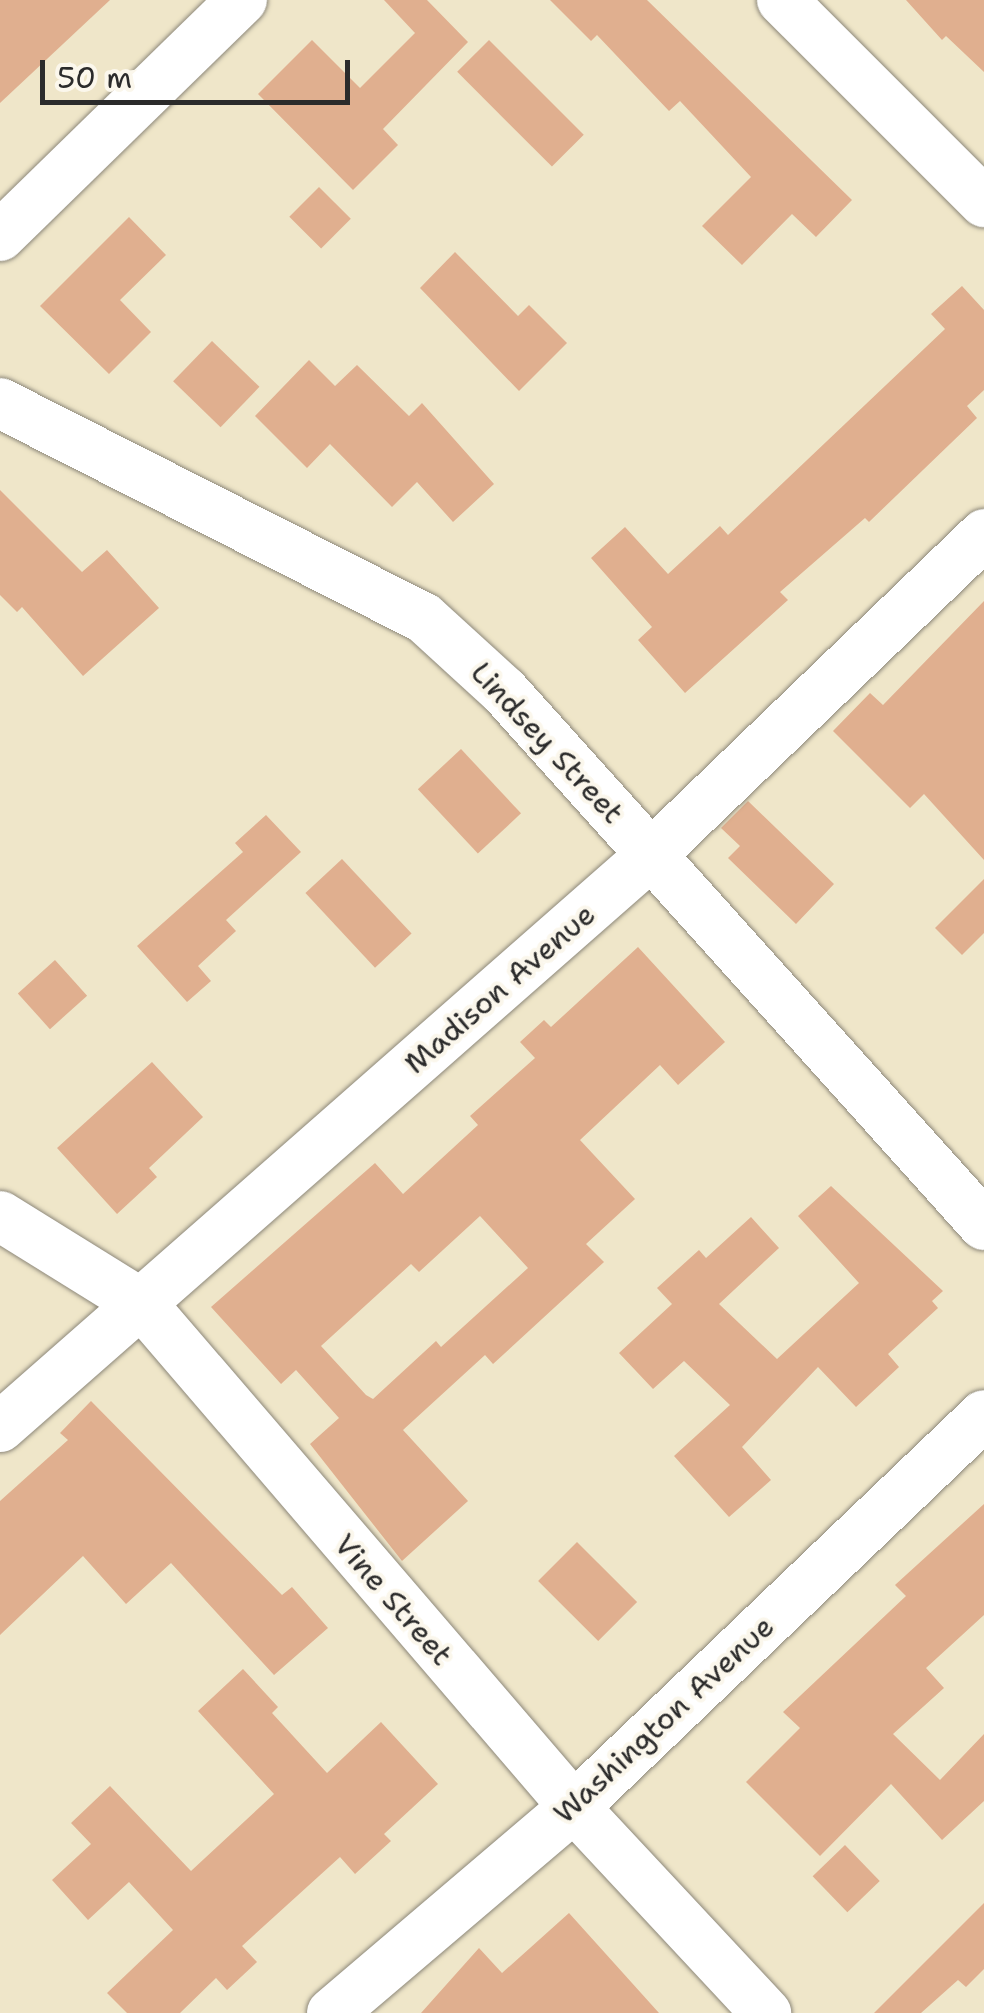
<!DOCTYPE html>
<style>
body{margin:0}
#map{position:relative;width:984px;height:2013px;overflow:hidden;background:#efe6c9;font-family:"Shantell Sans",sans-serif}
div>[style]{position:absolute}
[style*='--x']{left:calc(var(--x)*1px);top:calc(var(--y)*1px);width:calc(var(--w)*1px);rotate:calc(var(--a)*1deg)}
.building>*{inset:0;background:#e0af8f;transform-origin:0 0}
.roads{filter:drop-shadow(0 0 2px #8d887a) drop-shadow(0 0 2px #8d887a)}
.minor>*{height:50px;margin:-25px;padding:0 25px;transform-origin:25px;border-radius:25px;background:#fff}
span{translate:-50% -50%;white-space:nowrap;text-align:center;line-height:1.15;-webkit-text-stroke:8px #fbf7ec;paint-order:stroke}
.street-label{font-size:30px;color:#2b2b2b}
.scale{position:absolute;left:40px;top:60px;width:310px;height:45px;box-sizing:border-box;border:5px solid #2b2b2b;border-top:0;padding-left:12px;font-size:30px;line-height:35px;white-space:nowrap;color:#2b2b2b;-webkit-text-stroke:8px #fbf7ec;paint-order:stroke}
</style>
<div id="map">
<div class="building">
<div style="clip-path:polygon(0 0,110px 0,0 103px)"></div>
<div style="clip-path:polygon(384px 0,427px 0,468px 42px,383px 129px,398px 145px,353px 190px,258px 94px,312px 40px,360px 88px,415px 33px)"></div>
<div style="clip-path:polygon(550px 0,647px 0,852px 200px,816px 237px,792px 214px,742px 265px,702px 226px,751px 177px,680px 101px,669px 111px,597px 35px,591px 41px)"></div>
<div style="clip-path:polygon(906px 0,984px 0,984px 72px,946px 36px,942px 40px)"></div>
<div style="left:489px;top:40px;width:134px;height:45px;rotate:45deg"></div>
<div style="left:319px;top:187px;width:45px;height:42px;rotate:45deg"></div>
<div style="clip-path:polygon(129px 217px,166px 255px,120px 300px,151px 332px,109px 374px,40px 306px)"></div>
<div style="clip-path:polygon(455px 252px,518px 316px,529px 305px,567px 343px,519px 391px,420px 288px)"></div>
<div style="clip-path:polygon(962px 286px,984px 310px,984px 390px,967px 406px,977px 418px,869px 522px,865px 518px,780px 592px,788px 600px,685px 693px,638px 640px,652px 627px,591px 558px,625px 527px,668px 574px,720px 526px,728px 535px,945px 329px,931px 314px)"></div>
<div style="left:212px;top:341px;width:66px;height:56px;rotate:44deg"></div>
<div style="clip-path:polygon(309px 360px,335px 386px,357px 365px,409px 416px,422px 403px,494px 484px,453px 522px,417px 482px,392px 507px,330px 444px,307px 468px,255px 416px)"></div>
<div style="clip-path:polygon(0 490px,82px 572px,107px 550px,159px 608px,83px 676px,22px 607px,17px 612px,0 595px)"></div>
<div style="clip-path:polygon(984px 601px,984px 860px,924px 794px,910px 808px,833px 731px,870px 693px,883px 705px)"></div>
<div style="left:461px;top:749px;width:88px;height:59px;rotate:47deg"></div>
<div style="clip-path:polygon(748px 801px,834px 884px,796px 924px,728px 858px,740px 846px,721px 828px)"></div>
<div style="clip-path:polygon(266px 815px,301px 852px,226px 920px,236px 931px,198px 966px,211px 981px,187px 1002px,137px 946px,243px 852px,235px 843px)"></div>
<div style="left:342px;top:859px;width:102px;height:50px;rotate:47deg"></div>
<div style="clip-path:polygon(984px 879px,984px 933px,962px 955px,935px 928px)"></div>
<div style="clip-path:polygon(evenodd,638px 947px,725px 1042px,678px 1085px,660px 1065px,580px 1140px,635px 1199px,586px 1244px,604px 1262px,493px 1364px,485px 1355px,403px 1430px,468px 1501px,402px 1561px,310px 1444px,339px 1418px,296px 1370px,281px 1384px,211px 1307px,375px 1163px,403px 1194px,478px 1125px,470px 1116px,535px 1058px,520px 1042px,544px 1020px,551px 1027px,638px 947px,480px 1216px,528px 1268px,441px 1347px,436px 1341px,373px 1399px,366px 1395px,321px 1346px,411px 1264px,419px 1272px,480px 1216px)"></div>
<div style="left:55px;top:960px;width:48px;height:50px;rotate:48deg"></div>
<div style="clip-path:polygon(152px 1062px,203px 1117px,149px 1168px,157px 1177px,117px 1214px,57px 1148px)"></div>
<div style="clip-path:polygon(831px 1186px,943px 1291px,932px 1301px,938px 1308px,888px 1354px,899px 1367px,856px 1407px,818px 1367px,742px 1447px,771px 1480px,729px 1517px,674px 1456px,730px 1405px,684px 1361px,653px 1389px,619px 1353px,672px 1304px,657px 1288px,699px 1250px,706px 1258px,751px 1217px,779px 1248px,719px 1304px,777px 1359px,859px 1283px,798px 1216px)"></div>
<div style="clip-path:polygon(91px 1401px,282px 1595px,292px 1587px,328px 1628px,274px 1675px,171px 1563px,126px 1604px,83px 1556px,0 1635px,0 1501px,68px 1440px,60px 1433px)"></div>
<div style="clip-path:polygon(984px 1504px,984px 1615px,926px 1668px,944px 1688px,893px 1734px,940px 1780px,984px 1734px,984px 1801px,942px 1840px,891px 1784px,820px 1856px,746px 1782px,800px 1728px,783px 1712px,906px 1596px,895px 1585px)"></div>
<div style="left:577px;top:1542px;width:85px;height:55px;rotate:45deg"></div>
<div style="clip-path:polygon(243px 1669px,278px 1707px,272px 1713px,327px 1773px,381px 1722px,438px 1784px,384px 1834px,391px 1841px,355px 1874px,340px 1857px,242px 1946px,257px 1962px,227px 1990px,216px 1978px,180px 2013px,127px 2013px,107px 1993px,173px 1930px,129px 1882px,88px 1920px,52px 1880px,91px 1844px,71px 1823px,110px 1786px,191px 1871px,274px 1794px,198px 1711px)"></div>
<div style="left:845px;top:1845px;width:50px;height:45px;rotate:46deg"></div>
<div style="clip-path:polygon(984px 1903px,984px 1969px,966px 1987px,958px 1980px,921px 2013px,874px 2013px)"></div>
<div style="clip-path:polygon(569px 1913px,659px 2013px,421px 2013px,479px 1948px,502px 1973px)"></div>
</div>
<div class="roads">
<div class="minor">
<div style="--x:782;--y:0;--w:286;--a:45"></div>
<div style="--x:0;--y:236;--w:338;--a:-44.3"></div>
<div style="--x:0;--y:403;--w:475;--a:26.9"></div>
<div style="--x:424;--y:618;--w:108;--a:42.4"></div>
<div style="--x:504;--y:691;--w:718;--a:48.05"></div>
<div style="--x:0;--y:1216;--w:167;--a:31.8"></div>
<div style="--x:142;--y:1304;--w:663;--a:49.34"></div>
<div style="--x:574;--y:1807;--w:282;--a:47"></div>
<div style="--x:0;--y:1427;--w:867;--a:-41.3"></div>
<div style="--x:651;--y:855;--w:463;--a:-43.9"></div>
<div style="--x:332;--y:2013;--w:318;--a:-40.4"></div>
<div style="--x:574;--y:1807;--w:567;--a:-43.71"></div>
</div>
</div>
<div class="street-label">
<span style="left:547px;top:743px;rotate:47deg">Lindsey Street</span>
<span style="left:500px;top:989px;rotate:-41deg">Madison Avenue</span>
<span style="left:393px;top:1600px;rotate:49deg">Vine Street</span>
<span style="left:664px;top:1720px;rotate:-43deg">Washington Avenue</span>
</div>
<div class="scale">50 m</div>
</div>
